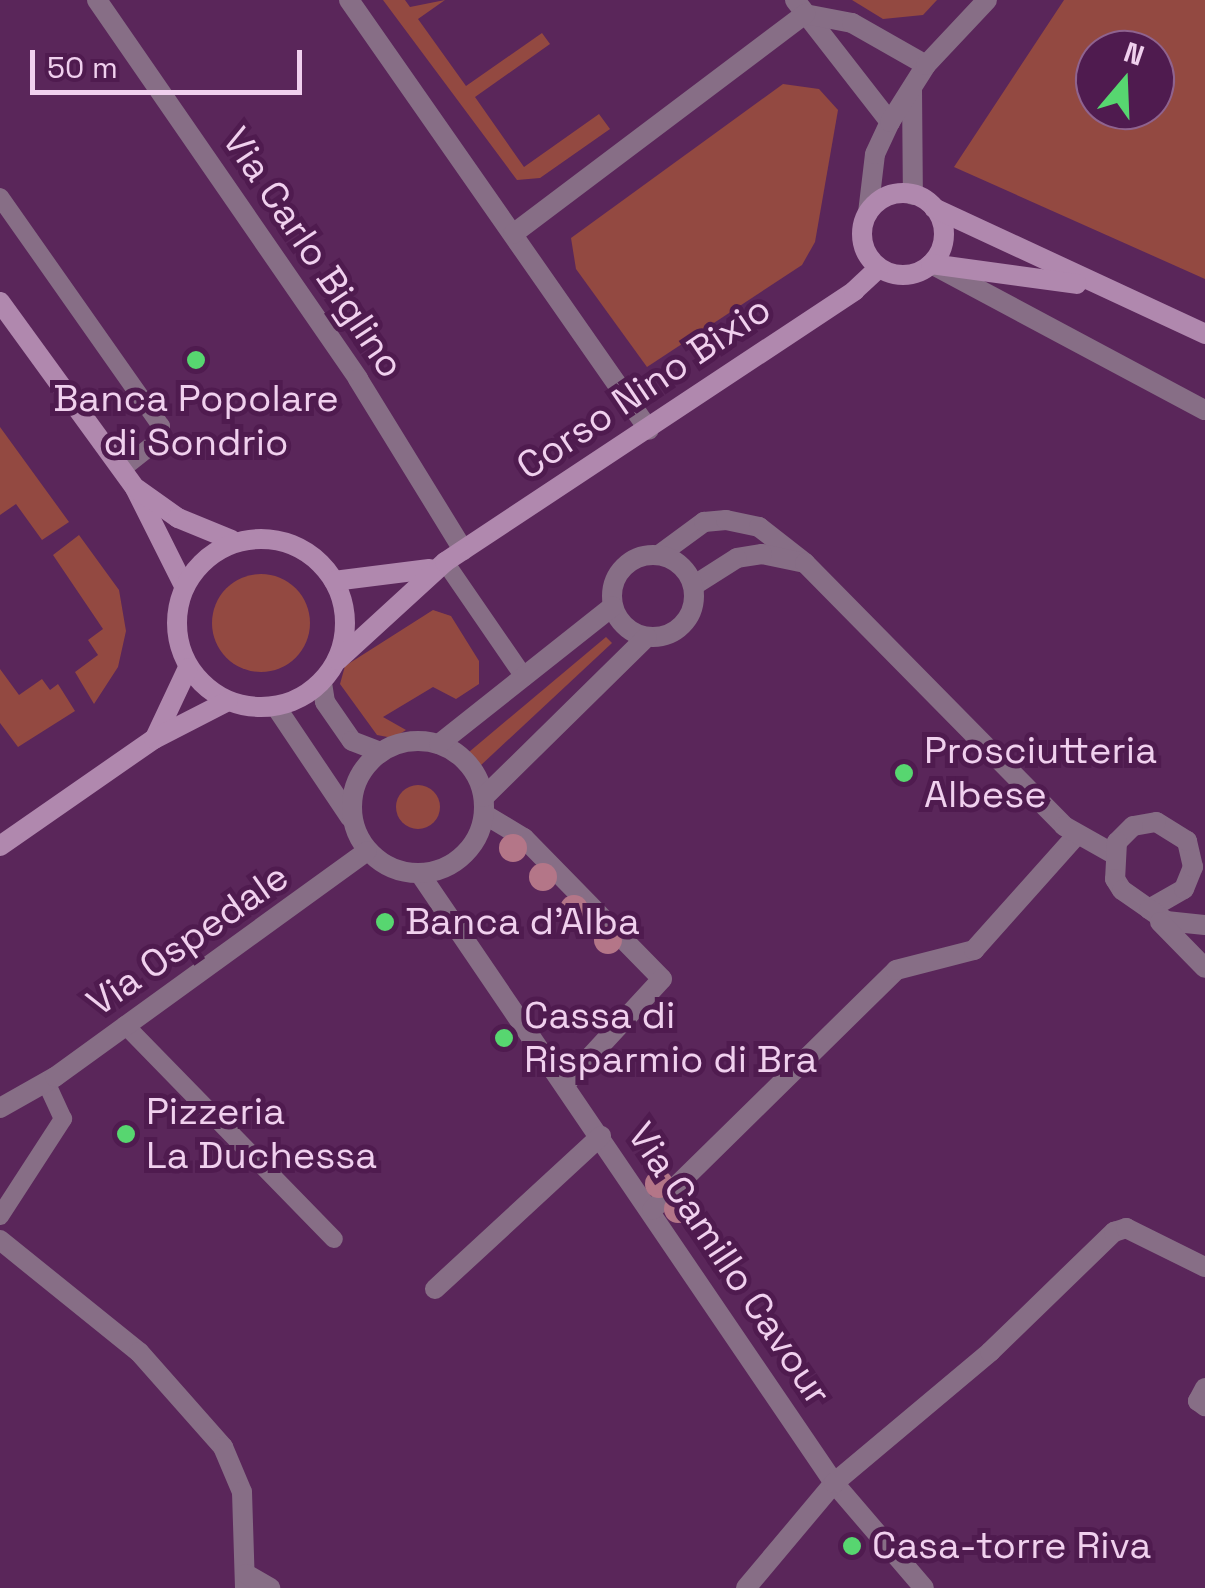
<!DOCTYPE html>
<style>
body{margin:0}
#map{position:relative;width:1205px;height:1588px;overflow:hidden;background:#5a265a;font-family:"Space Grotesk",sans-serif}
div>[style]{position:absolute}
[style*='--x']{left:calc(var(--x)*1px);top:calc(var(--y)*1px);width:calc(var(--w)*1px);rotate:calc(var(--a)*1deg)}
.green>*{inset:0;background:#934941}
.round{border-radius:50%}
.service>*{height:18px;margin:-9px;padding:0 9px;transform-origin:9px;border-radius:9px;background:#876e86}
.pedestrian>*{height:20px;margin:-10px;padding:0 10px;transform-origin:10px;border-radius:10px;background:#876e86}
.minor>*{height:20px;margin:-10px;padding:0 10px;transform-origin:10px;border-radius:10px;background:#876e86}
.minor>.ring{margin:-10px;padding:0;box-sizing:content-box;background:none;border:20px solid #876e86;border-radius:50%}
.secondary>*{height:20px;margin:-10px;padding:0 10px;transform-origin:10px;border-radius:10px;background:#b088ae}
.secondary>.ring{margin:-10px;padding:0;box-sizing:content-box;background:none;border:20px solid #b088ae;border-radius:50%}
.trees>*{width:28px;height:28px;margin:-14px;border-radius:50%;background:#b47688}
.dots>*{width:28px;height:28px;translate:-50% -50%;box-sizing:border-box;border:5px solid #4f1b4f;border-radius:50%}
span{translate:-50% -50%;white-space:nowrap;text-align:center;line-height:1.15;-webkit-text-stroke:10px #4f1b4f;paint-order:stroke}
.street-label{font-size:38px;color:#f0d0ee}
.poi-label{font-size:38px;color:#f0d0ee}
.left{translate:0 -50%;text-align:left}
.north{position:absolute;left:1075px;top:30px;width:100px;height:100px;box-sizing:border-box;background:#4f1b4f;border:2px solid #8f638f;border-radius:50%;rotate:19deg;font-size:28px;font-weight:700;line-height:40px;text-align:center;color:#f0d0ee}
.north::after{content:'';display:block;margin:auto;width:35px;height:45px;background:#57d670;clip-path:polygon(50% 0,100% 100%,50% 72%,0 100%)}
.scale{position:absolute;left:30px;top:50px;width:272px;height:45px;box-sizing:border-box;border:5px solid #f0d0ee;border-top:0;padding-left:12px;font-size:30px;line-height:35px;white-space:nowrap;color:#f0d0ee;-webkit-text-stroke:8px #4f1b4f;paint-order:stroke}
</style>
<div id="map">
<div class="green">
<div style="clip-path:polygon(383px 0,405px 0,410px 7px,445px 0,418px 19px,466px 86px,542px 33px,550px 44px,475px 97px,524px 167px,599px 114px,610px 129px,540px 178px,517px 180px)"></div>
<div style="clip-path:polygon(852px 0,937px 0,923px 15px,883px 19px)"></div>
<div style="clip-path:polygon(evenodd,1064px 0,1205px 0,1205px 279px,954px 167px,1064px 0,1095px 50px,1155px 50px,1155px 110px,1095px 110px,1095px 50px)"></div>
<div style="clip-path:polygon(783px 84px,819px 89px,838px 110px,815px 242px,802px 265px,647px 367px,576px 269px,571px 238px)"></div>
<div style="clip-path:polygon(0 427px,69px 522px,42px 540px,16px 504px,0 515px)"></div>
<div style="clip-path:polygon(79px 535px,119px 590px,126px 631px,118px 667px,94px 704px,75px 672px,98px 655px,88px 640px,103px 629px,53px 555px)"></div>
<div class="round" style="left:212px;top:574px;width:98px;height:98px"></div>
<div style="clip-path:polygon(433px 610px,451px 616px,479px 661px,479px 684px,456px 699px,433px 687px,383px 717px,406px 730px,393px 738px,377px 735px,340px 684px,345px 666px)"></div>
<div style="clip-path:polygon(606px 637px,612px 643px,480px 766px,469px 752px)"></div>
<div style="clip-path:polygon(0 669px,19px 695px,42px 679px,50px 690px,58px 684px,75px 711px,18px 747px,0 723px)"></div>
<div class="round" style="left:396px;top:785px;width:44px;height:44px"></div>
</div>
<div class="service">
<div style="--x:0;--y:197;--w:280;--a:54.9"></div>
<div style="--x:161;--y:426;--w:13;--a:94"></div>
<div style="--x:160;--y:439;--w:48;--a:141.7"></div>
<div style="--x:445;--y:562;--w:140;--a:55.5"></div>
<div style="--x:125;--y:1025;--w:299;--a:45.7"></div>
<div style="--x:0;--y:1216;--w:116;--a:-57"></div>
<div style="--x:63;--y:1119;--w:41;--a:-114.7"></div>
</div>
<div class="pedestrian">
<div style="--x:484;--y:814;--w:47;--a:31"></div>
<div style="--x:524;--y:838;--w:197;--a:45.6"></div>
<div style="--x:662;--y:979;--w:143;--a:132.7"></div>
<div style="--x:420;--y:874;--w:736;--a:55.79"></div>
<div style="--x:834;--y:1483;--w:138;--a:49.4"></div>
<div style="--x:652;--y:1210;--w:342;--a:-44.5"></div>
<div style="--x:896;--y:970;--w:81;--a:-14.4"></div>
<div style="--x:974;--y:950;--w:153;--a:-48.2"></div>
<div style="--x:435;--y:1289;--w:226;--a:-42.7"></div>
<div style="--x:746;--y:1588;--w:137;--a:-50"></div>
<div style="--x:834;--y:1483;--w:204;--a:-40"></div>
<div style="--x:990;--y:1352;--w:173;--a:-44.1"></div>
<div style="--x:1114;--y:1232;--w:13;--a:-18"></div>
<div style="--x:1126;--y:1228;--w:88;--a:26.3"></div>
</div>
<div class="minor">
<div style="--x:97;--y:0;--w:460;--a:55.4"></div>
<div style="--x:358;--y:379;--w:201;--a:58.4"></div>
<div style="--x:349;--y:0;--w:524;--a:55.1"></div>
<div style="--x:795;--y:0;--w:155;--a:52.1"></div>
<div style="--x:805;--y:14;--w:48;--a:10.8"></div>
<div style="--x:852;--y:23;--w:85;--a:29.6"></div>
<div style="--x:912;--y:90;--w:105;--a:89.5"></div>
<div style="--x:868;--y:213;--w:59;--a:-83.2"></div>
<div style="--x:875;--y:154;--w:35;--a:-65"></div>
<div style="--x:890;--y:122;--w:67;--a:-57.7"></div>
<div style="--x:926;--y:65;--w:89;--a:-46.8"></div>
<div style="--x:513;--y:234;--w:366;--a:-37"></div>
<div style="--x:933;--y:265;--w:308;--a:28.1"></div>
<div style="--x:659;--y:555;--w:56;--a:-36.3"></div>
<div style="--x:704;--y:522;--w:22;--a:-5"></div>
<div style="--x:726;--y:520;--w:34;--a:12"></div>
<div style="--x:759;--y:527;--w:58;--a:38"></div>
<div style="--x:805;--y:563;--w:44;--a:-168.2"></div>
<div style="--x:762;--y:554;--w:25;--a:171"></div>
<div style="--x:737;--y:558;--w:52;--a:147.5"></div>
<div class="ring" style="left:612px;top:555px;width:62px;height:62px"></div>
<div style="--x:805;--y:563;--w:369;--a:45.4"></div>
<div style="--x:1064;--y:826;--w:55;--a:29.4"></div>
<div style="--x:322;--y:683;--w:19;--a:81"></div>
<div style="--x:325;--y:702;--w:47;--a:55.3"></div>
<div style="--x:352;--y:741;--w:30;--a:21"></div>
<div style="--x:276;--y:707;--w:133;--a:56.1"></div>
<div class="ring" style="left:352px;top:741px;width:112px;height:112px"></div>
<div style="--x:439;--y:744;--w:222;--a:-38.4"></div>
<div style="--x:484;--y:797;--w:228;--a:-44.5"></div>
<div style="--x:1149;--y:909;--w:40;--a:-29.7"></div>
<div style="--x:1184;--y:889;--w:24;--a:-68"></div>
<div style="--x:1193;--y:867;--w:27;--a:-103"></div>
<div style="--x:1187;--y:841;--w:36;--a:-148"></div>
<div style="--x:1156;--y:822;--w:23;--a:170"></div>
<div style="--x:1133;--y:826;--w:23;--a:135"></div>
<div style="--x:1117;--y:842;--w:37;--a:93"></div>
<div style="--x:1115;--y:879;--w:13;--a:58"></div>
<div style="--x:1122;--y:890;--w:33;--a:35"></div>
<div style="--x:1149;--y:909;--w:21;--a:35"></div>
<div style="--x:1166;--y:921;--w:39;--a:6"></div>
<div style="--x:1160;--y:922;--w:64;--a:45.6"></div>
<div style="--x:0;--y:1108;--w:63;--a:-29.4"></div>
<div style="--x:55;--y:1077;--w:385;--a:-35.9"></div>
<div style="--x:0;--y:1240;--w:179;--a:38.9"></div>
<div style="--x:139;--y:1352;--w:127;--a:48.5"></div>
<div style="--x:223;--y:1447;--w:49;--a:67.1"></div>
<div style="--x:242;--y:1492;--w:96;--a:88.2"></div>
<div style="--x:1205;--y:1388;--w:15;--a:118"></div>
<div style="--x:1198;--y:1401;--w:9;--a:36"></div>
<div style="--x:246;--y:1574;--w:28;--a:30"></div>
</div>
<div class="secondary">
<div class="ring" style="left:862px;top:193px;width:62px;height:62px"></div>
<div style="--x:934;--y:208;--w:299;--a:24.9"></div>
<div style="--x:931;--y:264;--w:147;--a:7.8"></div>
<div style="--x:0;--y:302;--w:230;--a:54"></div>
<div style="--x:135;--y:488;--w:110;--a:63.4"></div>
<div style="--x:137;--y:489;--w:50;--a:35.3"></div>
<div style="--x:178;--y:518;--w:58;--a:22.2"></div>
<div class="ring" style="left:177px;top:539px;width:148px;height:148px"></div>
<div style="--x:334;--y:581;--w:96;--a:-7.2"></div>
<div style="--x:338;--y:660;--w:145;--a:-42.5"></div>
<div style="--x:445;--y:562;--w:491;--a:-33.5"></div>
<div style="--x:854;--y:291;--w:34;--a:-43"></div>
<div style="--x:155;--y:738;--w:77;--a:-64.8"></div>
<div style="--x:0;--y:846;--w:188;--a:-34.8"></div>
<div style="--x:154;--y:739;--w:83;--a:-27.2"></div>
</div>
<div class="trees">
<div style="left:513px;top:848px"></div>
<div style="left:543px;top:877px"></div>
<div style="left:574px;top:909px"></div>
<div style="left:608px;top:940px"></div>
<div style="left:659px;top:1184px"></div>
<div style="left:678px;top:1209px"></div>
</div>
<div class="dots">
<div style="left:196px;top:360px;background:#57d670"></div>
<div style="left:904px;top:773px;background:#57d670"></div>
<div style="left:385px;top:922px;background:#57d670"></div>
<div style="left:504px;top:1038px;background:#57d670"></div>
<div style="left:126px;top:1134px;background:#57d670"></div>
<div style="left:852px;top:1546px;background:#57d670"></div>
</div>
<div class="street-label">
<span style="left:313px;top:253px;rotate:56deg">Via Carlo Biglino</span>
<span style="left:644px;top:388px;rotate:-34deg">Corso Nino Bixio</span>
<span style="left:188px;top:940px;rotate:-35deg">Via Ospedale</span>
<span style="left:729px;top:1264px;rotate:56deg">Via Camillo Cavour</span>
</div>
<div class="poi-label">
<span style="left:196px;top:421px">Banca Popolare<br>di Sondrio</span>
<span class="left" style="left:924px;top:773px">Prosciutteria<br>Albese</span>
<span class="left" style="left:405px;top:922px">Banca d'Alba</span>
<span class="left" style="left:524px;top:1038px">Cassa di<br>Risparmio di Bra</span>
<span class="left" style="left:146px;top:1134px">Pizzeria<br>La Duchessa</span>
<span class="left" style="left:872px;top:1546px">Casa-torre Riva</span>
</div>
<div class="north">N</div>
<div class="scale">50 m</div>
</div>
